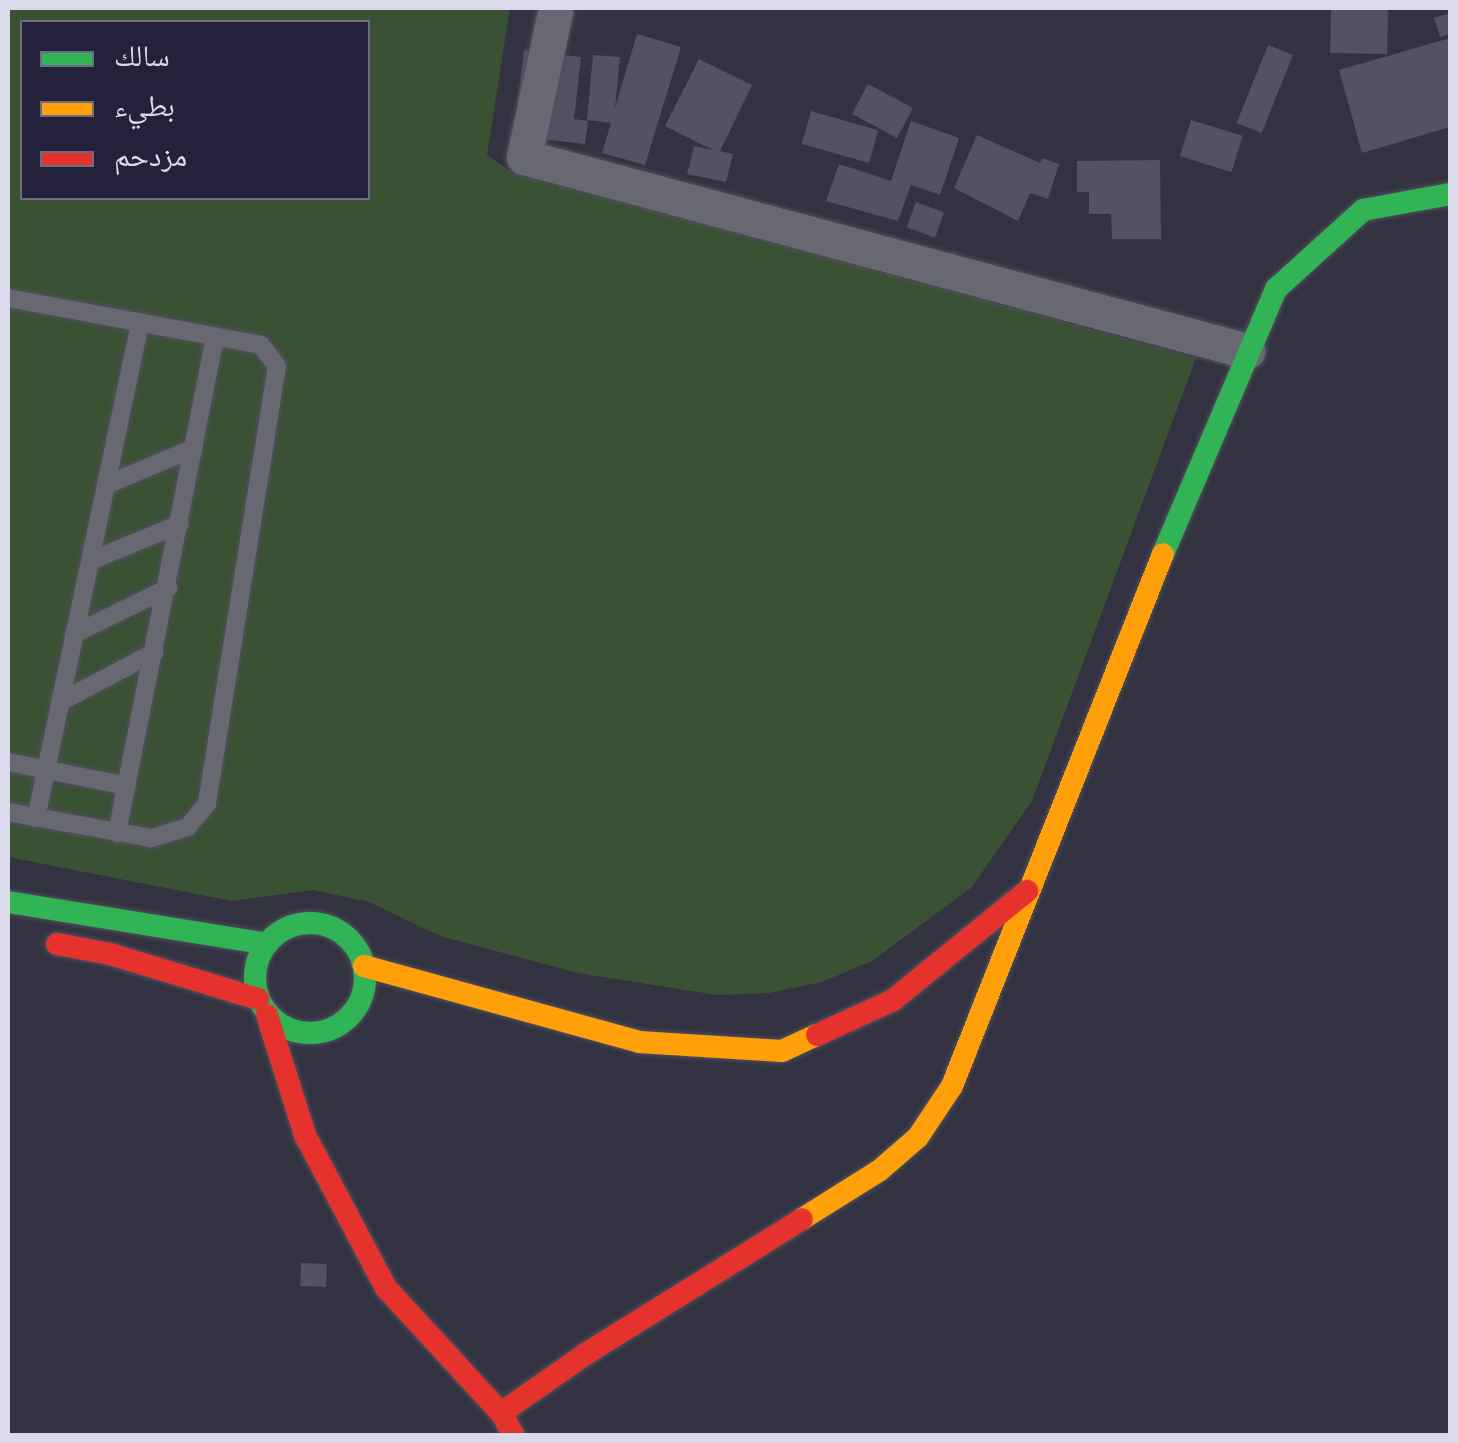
<!DOCTYPE html>
<meta charset="utf-8">
<style>
body{margin:0}
#map{position:relative;width:1458px;height:1443px;overflow:hidden;background:#333240;font-family:"Libre Baskerville","Noto Naskh Arabic",serif}
div>[style]{position:absolute}
[style*='--x']{left:calc(var(--x)*1px);top:calc(var(--y)*1px);width:calc(var(--w)*1px);rotate:calc(var(--a)*1deg)}
.green>*{inset:0;background:#395234}
.building>*{inset:0;background:#535162;transform-origin:0 0}
.roads{filter:drop-shadow(0 0 2px #51505e) drop-shadow(0 0 2px #51505e)}
.lane>*{height:18px;margin:-9px;padding:0 9px;transform-origin:9px;border-radius:9px;background:#686873}
.street>*{height:35px;margin:-17.5px;padding:0 17.5px;transform-origin:17.5px;border-radius:17.5px;background:#686873}
.fast>*{height:22px;margin:-11px;padding:0 11px;transform-origin:11px;border-radius:11px;background:#30b455}
.fast>.ring{margin:-11px;padding:0;box-sizing:content-box;background:none;border:22px solid #30b455;border-radius:50%}
.slow>*{height:22px;margin:-11px;padding:0 11px;transform-origin:11px;border-radius:11px;background:#ff9f0a}
.jam>*{height:22px;margin:-11px;padding:0 11px;transform-origin:11px;border-radius:11px;background:#e5322d}
span{translate:-50% -50%;white-space:nowrap;text-align:center;line-height:1.15;-webkit-text-stroke:8px #24223b;paint-order:stroke}
.frame{position:absolute;inset:0;border:10px solid #dadaeb;pointer-events:none}
.legend{position:absolute;left:20px;top:20px;width:350px;height:180px;box-sizing:border-box;background:#24223b;border:2px solid #6d6c81;margin:0;padding:12px 18px;list-style:none;font-size:30px;color:#dadaeb}
.legend li{display:flex;align-items:center;gap:20px;height:50px}
.legend b{width:50px;border:2px solid #6d6c81}
</style>
<div id="map">
<div class="green">
<div style="clip-path:polygon(evenodd,8px 8px,510px 8px,487px 155px,507px 169px,1196px 358px,1032px 801px,971px 888px,872px 961px,822px 982px,769px 993px,717px 995px,578px 973px,440px 936px,369px 902px,313px 890px,232px 901px,8px 857px,8px 8px,22px 22px,368px 22px,368px 198px,22px 198px,22px 22px)"></div>
</div>
<div class="building">
<div style="left:1331px;top:8px;width:57px;height:45px;rotate:1deg"></div>
<div style="clip-path:polygon(1450px 13px,1450px 34px,1440px 37px,1434px 18px)"></div>
<div style="clip-path:polygon(637px 34px,681px 47px,645px 165px,602px 153px,611px 123px,587px 120px,593px 55px,620px 57px,615px 108px)"></div>
<div style="clip-path:polygon(1450px 38px,1450px 127px,1362px 153px,1339px 70px)"></div>
<div style="left:1268px;top:45px;width:27px;height:84px;rotate:22deg"></div>
<div style="clip-path:polygon(524px 50px,581px 57px,574px 119px,588px 121px,585px 144px,514px 136px)"></div>
<div style="clip-path:polygon(699px 59px,752px 85px,720px 151px,733px 154px,726px 182px,687px 174px,694px 146px,713px 150px,665px 126px)"></div>
<div style="left:868px;top:84px;width:51px;height:34px;rotate:28deg"></div>
<div style="left:811px;top:111px;width:70px;height:34px;rotate:16deg"></div>
<div style="left:1191px;top:120px;width:54px;height:38px;rotate:17deg"></div>
<div style="clip-path:polygon(911px 121px,959px 138px,940px 195px,911px 185px,898px 221px,826px 201px,839px 164px,891px 181px)"></div>
<div style="clip-path:polygon(977px 135px,1040px 163px,1042px 158px,1059px 164px,1048px 199px,1030px 193px,1018px 221px,954px 188px)"></div>
<div style="clip-path:polygon(1160px 160px,1161px 239px,1112px 239px,1111px 214px,1089px 214px,1089px 192px,1077px 192px,1077px 161px)"></div>
<div style="left:916px;top:202px;width:30px;height:27px;rotate:20deg"></div>
<div style="left:301px;top:1263px;width:26px;height:23px;rotate:2deg"></div>
</div>
<div class="roads">
<div class="lane">
<div style="--x:8;--y:298;--w:257;--a:10.5"></div>
<div style="--x:261;--y:345;--w:26;--a:53"></div>
<div style="--x:277;--y:366;--w:444;--a:99.1"></div>
<div style="--x:207;--y:804;--w:30;--a:130"></div>
<div style="--x:188;--y:827;--w:39;--a:163"></div>
<div style="--x:151;--y:838;--w:145;--a:-169.7"></div>
<div style="--x:106;--y:485;--w:95;--a:-22.8"></div>
<div style="--x:90;--y:561;--w:97;--a:-22.3"></div>
<div style="--x:74;--y:634;--w:105;--a:-26.1"></div>
<div style="--x:60;--y:702;--w:107;--a:-27.8"></div>
<div style="--x:8;--y:762;--w:121;--a:11.4"></div>
<div style="--x:36;--y:818;--w:506;--a:-78.13"></div>
<div style="--x:117;--y:833;--w:506;--a:-78.82"></div>
</div>
<div class="street">
<div style="--x:555;--y:12;--w:148;--a:102.1"></div>
<div style="--x:524;--y:157;--w:749;--a:15.02"></div>
</div>
<div class="fast">
<div style="--x:1163;--y:554;--w:288;--a:-66.9"></div>
<div style="--x:1276;--y:289;--w:118;--a:-42.2"></div>
<div style="--x:1363;--y:210;--w:88;--a:-10.4"></div>
<div style="--x:8;--y:902;--w:261;--a:9.2"></div>
<div class="ring" style="left:255px;top:923px;width:88px;height:88px"></div>
</div>
<div class="slow">
<div style="--x:364;--y:966;--w:285;--a:15.4"></div>
<div style="--x:639;--y:1042;--w:143;--a:3.6"></div>
<div style="--x:782;--y:1051;--w:38;--a:-25"></div>
<div style="--x:802;--y:1219;--w:92;--a:-32.1"></div>
<div style="--x:880;--y:1170;--w:50;--a:-41"></div>
<div style="--x:918;--y:1137;--w:61;--a:-56.3"></div>
<div style="--x:952;--y:1086;--w:572;--a:-68.37"></div>
</div>
<div class="jam">
<div style="--x:57;--y:944;--w:54;--a:10.7"></div>
<div style="--x:110;--y:954;--w:155;--a:16.9"></div>
<div style="--x:267;--y:1015;--w:126;--a:72.4"></div>
<div style="--x:305;--y:1135;--w:173;--a:62.1"></div>
<div style="--x:386;--y:1288;--w:170;--a:47.4"></div>
<div style="--x:817;--y:1035;--w:84;--a:-24.7"></div>
<div style="--x:893;--y:1000;--w:173;--a:-39.1"></div>
<div style="--x:514;--y:1436;--w:26;--a:-119"></div>
<div style="--x:501;--y:1413;--w:105;--a:-34.9"></div>
<div style="--x:587;--y:1353;--w:253;--a:-31.9"></div>
</div>
</div>
<div class="frame"></div>
<ul class="legend">
<li><b style="height:12px;background:#30b455"></b>سالك</li>
<li><b style="height:12px;background:#ff9f0a"></b>بطيء</li>
<li><b style="height:12px;background:#e5322d"></b>مزدحم</li>
</ul>
</div>
